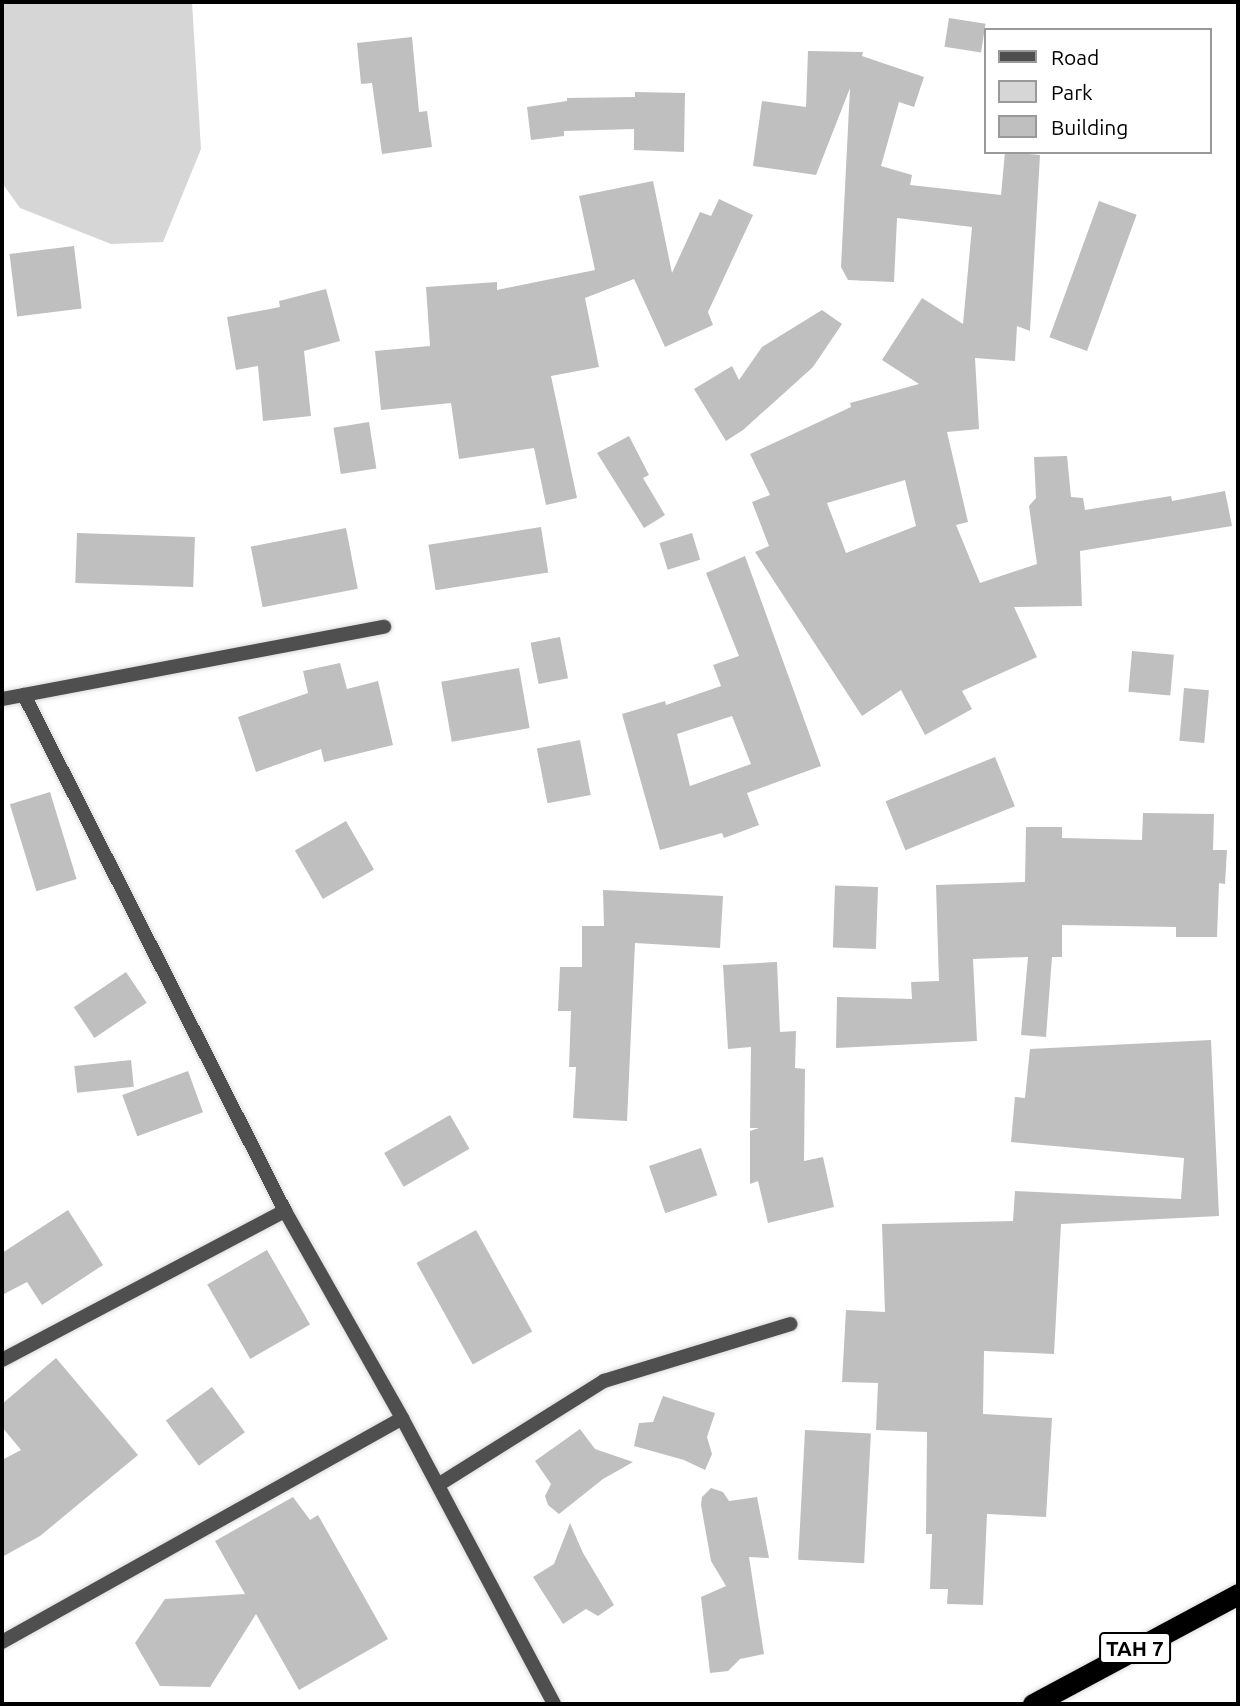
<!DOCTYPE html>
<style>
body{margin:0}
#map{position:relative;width:1240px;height:1706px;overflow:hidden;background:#fff;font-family:Ubuntu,sans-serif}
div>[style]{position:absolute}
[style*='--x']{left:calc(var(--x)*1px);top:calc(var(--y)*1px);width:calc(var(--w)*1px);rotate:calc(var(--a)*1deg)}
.green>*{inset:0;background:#d6d6d6}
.building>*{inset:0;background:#bfbfbf;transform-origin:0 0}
.roads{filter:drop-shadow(0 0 2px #dbdbdb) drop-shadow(0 0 2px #dbdbdb)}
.street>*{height:14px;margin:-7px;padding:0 7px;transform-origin:7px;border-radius:7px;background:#4f4f4f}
.highway>*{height:21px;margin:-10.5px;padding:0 10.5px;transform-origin:10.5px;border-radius:10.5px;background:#000}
span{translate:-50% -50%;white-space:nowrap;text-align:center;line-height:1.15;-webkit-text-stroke:5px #fff;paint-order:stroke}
.shield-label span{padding:2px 5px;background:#fff;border:2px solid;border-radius:5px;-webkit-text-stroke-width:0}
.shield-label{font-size:21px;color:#000;font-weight:700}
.frame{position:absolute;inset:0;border:4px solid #000;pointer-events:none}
.legend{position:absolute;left:984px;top:28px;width:228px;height:126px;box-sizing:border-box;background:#fff;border:2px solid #999;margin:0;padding:9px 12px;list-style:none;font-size:21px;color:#000}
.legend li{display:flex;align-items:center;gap:14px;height:35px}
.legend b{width:35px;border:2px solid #999}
</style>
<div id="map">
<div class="green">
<div style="clip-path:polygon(2px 2px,192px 2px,201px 149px,163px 242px,111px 244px,20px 208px,2px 183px)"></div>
</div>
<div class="building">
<div style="left:949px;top:18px;width:37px;height:29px;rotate:9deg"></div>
<div style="clip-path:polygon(412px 37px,419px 112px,427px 111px,432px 147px,382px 154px,372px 83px,361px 84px,357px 43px)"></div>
<div style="clip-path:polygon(evenodd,808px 51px,863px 52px,862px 56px,924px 77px,914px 107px,899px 102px,881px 166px,912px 175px,910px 185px,1001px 195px,1005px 152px,1040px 155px,1030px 331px,1017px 326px,1015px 361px,975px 358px,979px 429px,947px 432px,968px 522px,956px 525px,980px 583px,1037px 564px,1029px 506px,1036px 498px,1034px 457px,1067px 456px,1071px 497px,1083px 498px,1085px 510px,1171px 496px,1172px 501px,1225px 491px,1232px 526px,1080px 551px,1082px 606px,1014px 607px,1037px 657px,962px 691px,972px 709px,925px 735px,901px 690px,862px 716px,755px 552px,769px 546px,752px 502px,770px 495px,750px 454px,851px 407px,850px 403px,919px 384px,882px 360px,922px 298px,963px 324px,972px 227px,897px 218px,894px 282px,848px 280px,841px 267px,850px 88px,816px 175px,753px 166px,762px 101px,806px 107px,808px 51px,905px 480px,916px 526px,846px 553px,827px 503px,905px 480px)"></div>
<div style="clip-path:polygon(635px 92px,685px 93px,684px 152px,634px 150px,634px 129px,564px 131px,564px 136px,531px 140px,527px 107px,567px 101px,567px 98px,635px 97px)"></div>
<div style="clip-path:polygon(653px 181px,672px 273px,700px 212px,711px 216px,719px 199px,753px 215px,708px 312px,713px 325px,665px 347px,634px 279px,585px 298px,599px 367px,551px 376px,577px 498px,546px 505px,534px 448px,459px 459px,451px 403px,381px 410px,375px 351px,430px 346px,426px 287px,497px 282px,497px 290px,595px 270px,579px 196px)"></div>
<div style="left:1099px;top:201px;width:40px;height:145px;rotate:20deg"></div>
<div style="left:74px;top:246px;width:63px;height:65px;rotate:83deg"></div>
<div style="clip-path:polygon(326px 289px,340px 341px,304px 351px,311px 416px,263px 421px,258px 366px,236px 370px,227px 317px,280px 307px,279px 301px)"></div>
<div style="clip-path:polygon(822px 310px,842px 324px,813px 367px,743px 430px,726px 441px,694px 389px,732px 366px,739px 380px,762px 347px)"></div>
<div style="left:369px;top:422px;width:47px;height:36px;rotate:81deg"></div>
<div style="clip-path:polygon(629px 436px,649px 475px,643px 478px,665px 515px,644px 528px,597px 453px)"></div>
<div style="left:541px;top:527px;width:46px;height:114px;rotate:81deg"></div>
<div style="left:346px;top:528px;width:62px;height:97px;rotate:79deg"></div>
<div style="left:77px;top:533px;width:118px;height:50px;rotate:2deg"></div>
<div style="left:692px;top:533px;width:28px;height:34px;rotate:73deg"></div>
<div style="clip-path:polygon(evenodd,745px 556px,821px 766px,747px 793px,759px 825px,724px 838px,722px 833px,660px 850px,622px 714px,665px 701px,666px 705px,721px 686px,713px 665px,739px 656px,706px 573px,745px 556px,732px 716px,751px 764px,690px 786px,677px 734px,732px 716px)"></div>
<div style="left:560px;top:637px;width:42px;height:30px;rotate:79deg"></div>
<div style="left:1132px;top:651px;width:42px;height:41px;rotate:5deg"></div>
<div style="clip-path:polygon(340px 663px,347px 689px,378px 681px,393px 745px,324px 762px,321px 749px,256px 772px,238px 717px,308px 693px,303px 671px)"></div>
<div style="left:519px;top:668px;width:61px;height:79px;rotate:80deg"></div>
<div style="left:1184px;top:688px;width:25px;height:53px;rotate:5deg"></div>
<div style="left:580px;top:740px;width:56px;height:44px;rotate:79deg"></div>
<div style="left:995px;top:757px;width:53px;height:118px;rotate:68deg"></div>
<div style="left:50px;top:792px;width:91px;height:42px;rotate:73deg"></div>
<div style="clip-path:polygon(1143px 813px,1214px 814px,1213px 850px,1227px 850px,1225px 884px,1219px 883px,1217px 937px,1176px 937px,1176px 927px,1062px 925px,1062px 957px,1052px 957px,1046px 1037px,1021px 1035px,1028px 957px,973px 959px,977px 1041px,836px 1048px,837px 997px,912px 999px,911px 982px,939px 981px,936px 885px,1025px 882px,1026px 827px,1062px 827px,1062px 838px,1142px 840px)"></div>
<div style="left:346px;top:821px;width:56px;height:59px;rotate:60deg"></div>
<div style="left:878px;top:887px;width:62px;height:43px;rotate:92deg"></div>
<div style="clip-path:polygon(603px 890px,723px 896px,720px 948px,635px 943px,627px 1121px,573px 1118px,576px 1067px,569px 1067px,571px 1011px,558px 1011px,560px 967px,582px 967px,582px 926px,604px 926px)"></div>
<div style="clip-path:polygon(777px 962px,780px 1032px,796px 1031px,795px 1068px,805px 1069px,804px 1161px,823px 1157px,834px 1207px,768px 1223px,758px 1181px,750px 1184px,750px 1131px,759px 1128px,750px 1128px,751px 1047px,728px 1049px,723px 965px)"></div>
<div style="left:126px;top:972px;width:37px;height:63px;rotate:56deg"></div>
<div style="clip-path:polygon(1211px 1040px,1219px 1216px,1061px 1224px,1054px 1354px,984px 1351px,983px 1414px,1052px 1418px,1046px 1517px,987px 1514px,983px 1605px,947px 1604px,948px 1589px,930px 1589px,932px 1534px,926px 1534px,927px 1432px,876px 1430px,878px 1383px,842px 1382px,846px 1310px,885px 1312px,882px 1224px,1013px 1221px,1015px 1191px,1181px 1199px,1184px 1158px,1011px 1142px,1015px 1097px,1025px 1098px,1030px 1049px)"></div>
<div style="left:131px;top:1060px;width:27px;height:57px;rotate:84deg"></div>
<div style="left:188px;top:1071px;width:44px;height:70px;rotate:70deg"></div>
<div style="left:450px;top:1115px;width:39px;height:76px;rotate:60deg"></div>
<div style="left:701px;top:1148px;width:50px;height:55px;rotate:71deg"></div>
<div style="clip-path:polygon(68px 1210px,103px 1265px,42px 1305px,27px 1282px,2px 1295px,2px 1253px)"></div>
<div style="left:476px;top:1230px;width:116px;height:68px;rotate:61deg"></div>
<div style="left:267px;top:1250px;width:86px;height:69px;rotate:60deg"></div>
<div style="clip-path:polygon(56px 1358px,138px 1455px,40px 1536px,2px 1557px,2px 1460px,21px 1450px,2px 1427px,2px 1404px)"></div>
<div style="left:212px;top:1387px;width:56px;height:57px;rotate:54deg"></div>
<div style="clip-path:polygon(663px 1396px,715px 1413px,707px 1437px,712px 1454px,705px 1470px,684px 1460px,634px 1446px,639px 1423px,653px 1422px)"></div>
<div style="clip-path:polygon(580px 1429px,595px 1449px,633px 1462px,603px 1479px,559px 1514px,548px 1505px,545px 1496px,551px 1484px,535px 1461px)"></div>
<div style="left:805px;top:1430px;width:66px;height:130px;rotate:3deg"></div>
<div style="clip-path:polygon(711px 1488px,723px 1492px,729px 1501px,757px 1497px,769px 1558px,749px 1557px,764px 1654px,740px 1659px,728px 1671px,710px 1673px,701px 1597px,726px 1586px,711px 1561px,701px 1505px,702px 1497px)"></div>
<div style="clip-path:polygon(293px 1497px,310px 1520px,318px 1515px,388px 1639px,299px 1690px,256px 1614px,210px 1687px,160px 1686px,135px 1643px,165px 1599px,245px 1594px,215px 1541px)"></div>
<div style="clip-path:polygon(570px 1523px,583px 1553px,614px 1605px,598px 1616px,586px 1609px,563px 1624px,533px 1577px,554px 1564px)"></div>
</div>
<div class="roads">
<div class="street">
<div style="--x:24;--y:695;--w:578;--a:63.17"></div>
<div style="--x:285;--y:1211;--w:238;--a:60.5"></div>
<div style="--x:402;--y:1418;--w:324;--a:62"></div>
<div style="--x:2;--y:699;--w:389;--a:-10.7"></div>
<div style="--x:2;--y:1360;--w:320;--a:-27.8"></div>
<div style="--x:438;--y:1485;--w:196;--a:-32.1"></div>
<div style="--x:604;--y:1381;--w:195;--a:-17"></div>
<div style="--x:2;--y:1642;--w:458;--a:-29.2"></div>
</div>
<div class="highway">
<div style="--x:1033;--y:1704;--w:233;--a:-28.2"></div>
</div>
</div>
<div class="shield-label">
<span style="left:1135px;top:1648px">TAH 7</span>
</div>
<div class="frame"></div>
<ul class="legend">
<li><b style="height:9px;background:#4f4f4f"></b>Road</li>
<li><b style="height:19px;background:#d6d6d6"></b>Park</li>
<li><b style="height:19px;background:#bfbfbf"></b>Building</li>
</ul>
</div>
